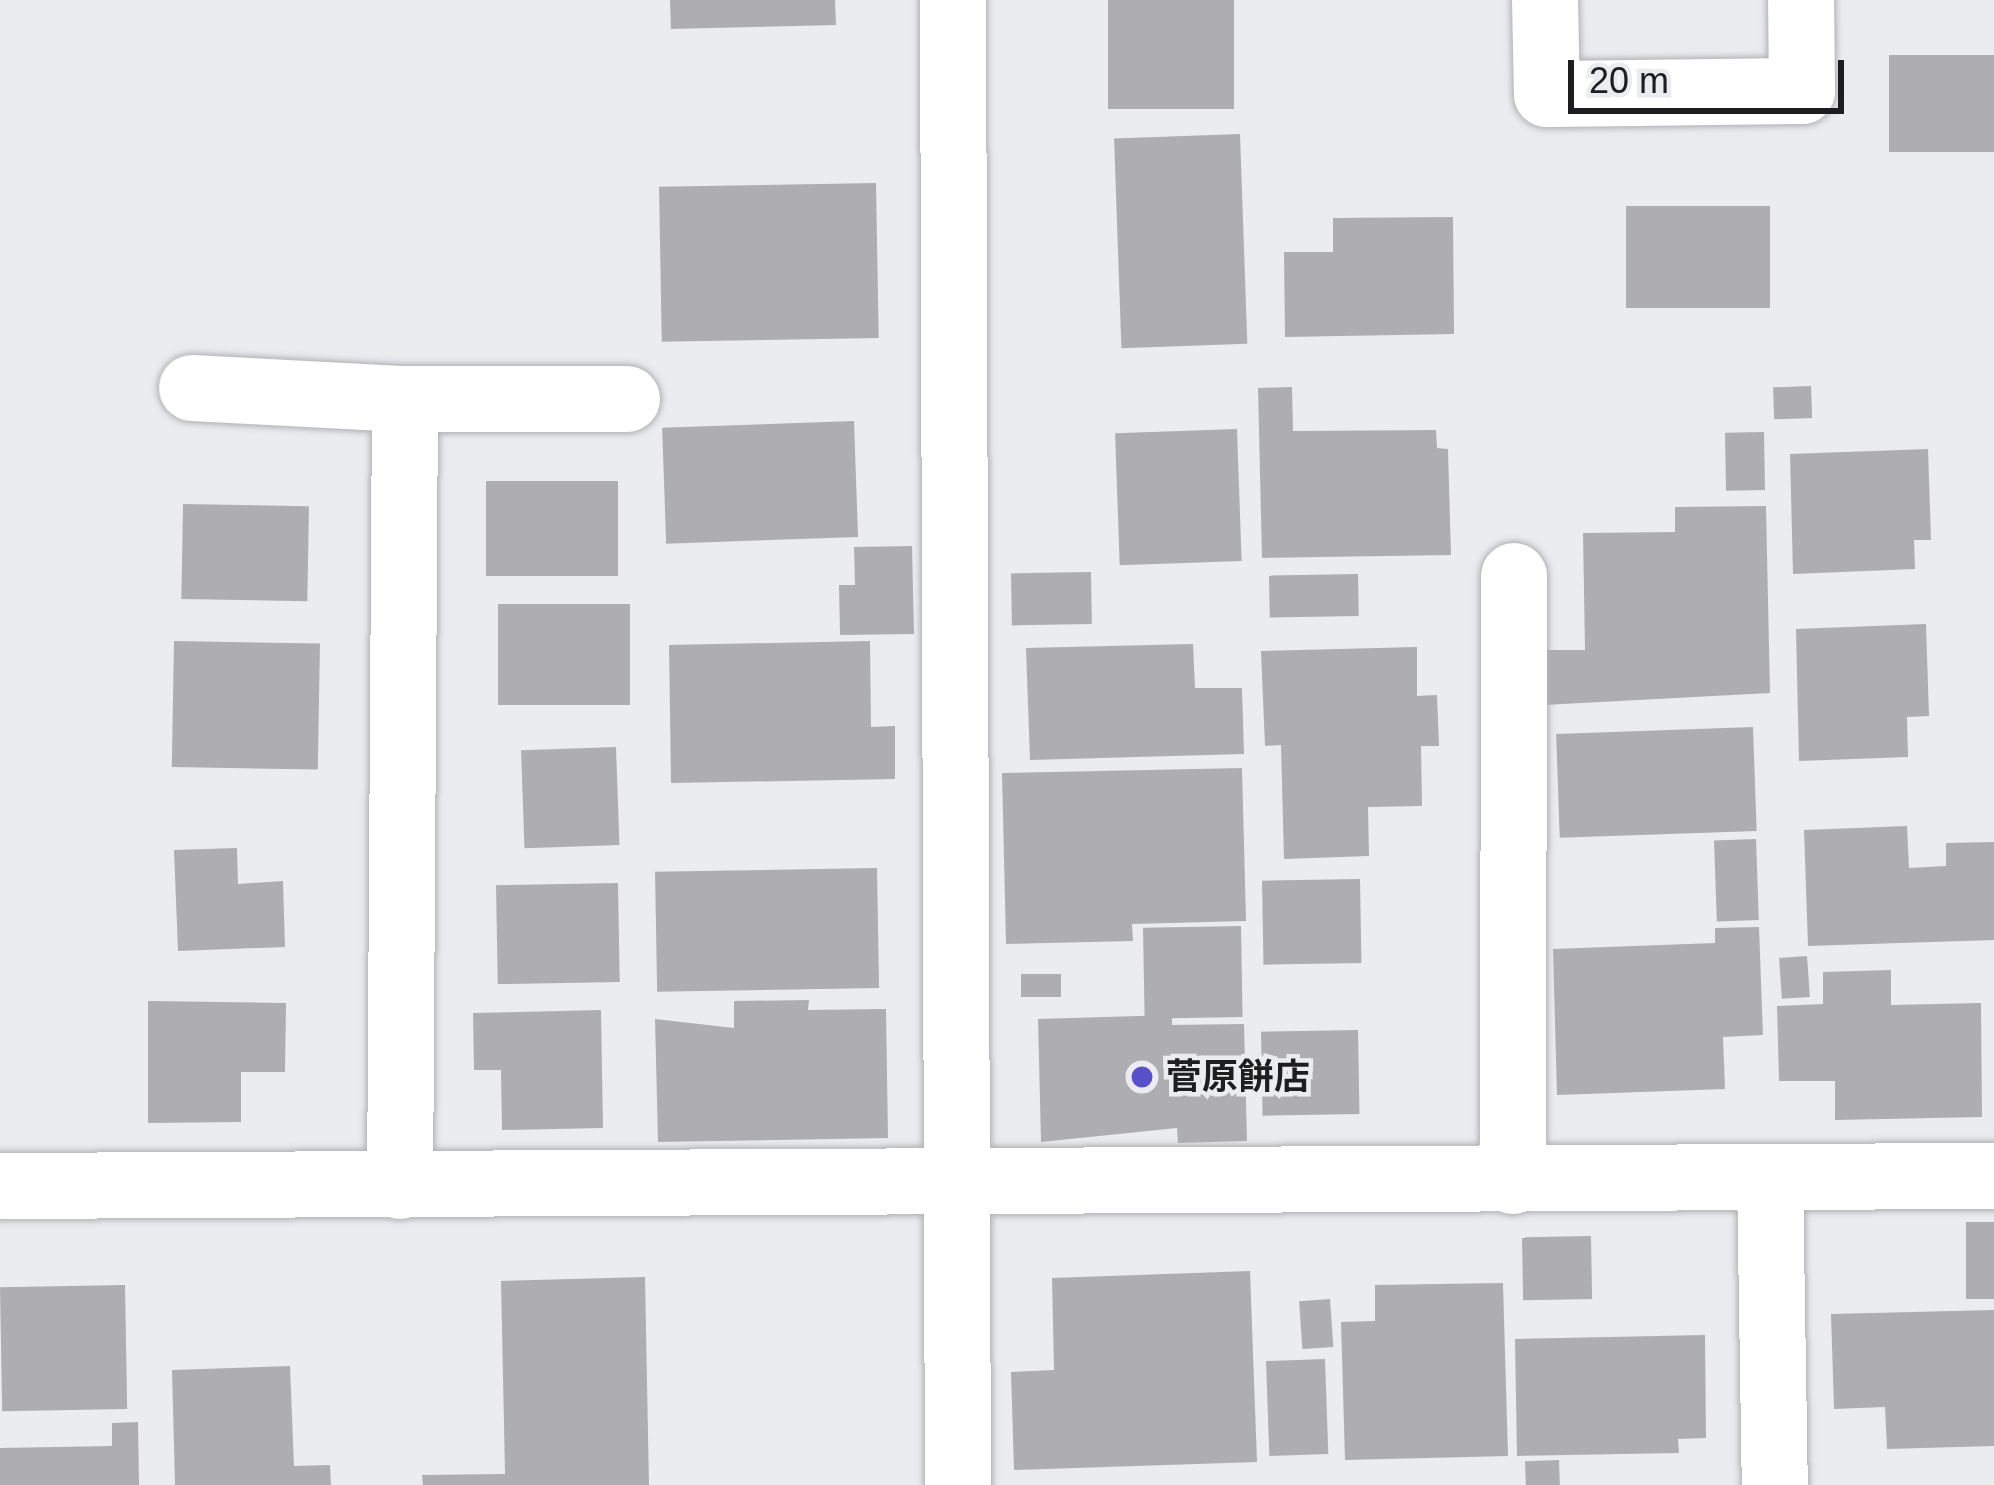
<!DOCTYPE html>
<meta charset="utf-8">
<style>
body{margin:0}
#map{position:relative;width:1994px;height:1485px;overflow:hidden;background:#ebecf0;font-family:Helvetica,"Noto Sans JP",sans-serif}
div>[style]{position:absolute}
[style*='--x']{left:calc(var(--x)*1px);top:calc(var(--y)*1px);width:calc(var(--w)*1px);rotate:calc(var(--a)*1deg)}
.building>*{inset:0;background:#aeadb1;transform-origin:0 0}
.roads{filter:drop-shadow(0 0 3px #b1b2b5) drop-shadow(0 0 3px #b1b2b5)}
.minor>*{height:66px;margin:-33px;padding:0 33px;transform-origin:33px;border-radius:33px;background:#fff}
.dots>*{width:33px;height:33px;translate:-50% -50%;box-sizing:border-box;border:6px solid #ebecf0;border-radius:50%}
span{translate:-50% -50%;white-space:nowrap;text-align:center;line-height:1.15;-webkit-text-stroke:9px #ebecf0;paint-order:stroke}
.poi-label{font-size:36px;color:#1e1e20;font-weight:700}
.left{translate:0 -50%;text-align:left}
.scale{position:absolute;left:1568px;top:60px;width:276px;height:54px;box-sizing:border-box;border:6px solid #1e1e20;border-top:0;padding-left:15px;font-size:36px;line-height:42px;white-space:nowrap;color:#1e1e20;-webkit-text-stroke:9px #ebecf0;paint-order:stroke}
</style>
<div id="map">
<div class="building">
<div style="clip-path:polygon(670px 0,835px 0,836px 25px,671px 29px)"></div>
<div style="left:1108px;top:0;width:126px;height:109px"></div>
<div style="left:1994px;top:55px;width:97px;height:105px;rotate:90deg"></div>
<div style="left:1240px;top:134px;width:210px;height:126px;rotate:88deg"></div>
<div style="left:876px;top:183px;width:155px;height:217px;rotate:89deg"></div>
<div style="left:1626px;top:206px;width:144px;height:102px"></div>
<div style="clip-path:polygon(1453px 217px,1454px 334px,1285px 337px,1284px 252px,1333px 252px,1333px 218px)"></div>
<div style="left:1811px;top:386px;width:32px;height:38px;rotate:88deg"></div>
<div style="clip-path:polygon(1292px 387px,1293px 431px,1436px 430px,1437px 448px,1448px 449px,1451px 555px,1262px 558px,1258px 388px)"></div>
<div style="left:854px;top:421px;width:116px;height:192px;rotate:88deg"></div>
<div style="left:1237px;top:429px;width:132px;height:122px;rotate:88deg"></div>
<div style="left:1764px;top:432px;width:58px;height:39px;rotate:89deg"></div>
<div style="clip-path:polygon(1928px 449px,1931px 540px,1914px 540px,1915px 569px,1793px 574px,1790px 454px)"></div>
<div style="left:486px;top:481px;width:132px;height:95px"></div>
<div style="left:183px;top:504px;width:126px;height:95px;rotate:1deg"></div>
<div style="clip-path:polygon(1766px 506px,1770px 693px,1544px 705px,1544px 650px,1585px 650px,1583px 533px,1675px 532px,1675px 507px)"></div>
<div style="clip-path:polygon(912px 546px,914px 634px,840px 635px,839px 585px,855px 585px,854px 547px)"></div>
<div style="left:1091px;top:572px;width:52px;height:80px;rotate:89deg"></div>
<div style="left:1358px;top:574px;width:42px;height:89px;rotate:89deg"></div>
<div style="left:498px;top:604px;width:132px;height:101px"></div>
<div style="clip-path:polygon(1926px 624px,1929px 716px,1907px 717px,1908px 757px,1799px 761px,1796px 629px)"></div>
<div style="left:174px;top:641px;width:146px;height:126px;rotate:1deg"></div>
<div style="clip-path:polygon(870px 641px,871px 727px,895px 726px,895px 779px,671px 783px,669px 645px)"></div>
<div style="clip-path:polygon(1193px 644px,1195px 688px,1242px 688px,1244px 754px,1030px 760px,1026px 648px)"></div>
<div style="clip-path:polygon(1417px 647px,1417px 696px,1437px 695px,1439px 746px,1421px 746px,1422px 806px,1368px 807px,1369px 856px,1284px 859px,1281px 745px,1265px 746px,1261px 651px)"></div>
<div style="left:1753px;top:727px;width:104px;height:197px;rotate:88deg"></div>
<div style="left:616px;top:747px;width:98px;height:95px;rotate:88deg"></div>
<div style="clip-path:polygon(1242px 768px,1246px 921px,1132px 924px,1133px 941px,1006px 944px,1002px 773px)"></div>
<div style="clip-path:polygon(1907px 826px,1909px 868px,1946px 866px,1946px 843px,1994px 842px,1994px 940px,1808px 946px,1804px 830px)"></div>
<div style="left:1756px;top:839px;width:81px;height:42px;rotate:88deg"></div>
<div style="clip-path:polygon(237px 848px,238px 884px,283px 881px,285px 947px,178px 951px,174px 850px)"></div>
<div style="left:877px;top:868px;width:120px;height:222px;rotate:89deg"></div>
<div style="left:1360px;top:879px;width:84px;height:98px;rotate:89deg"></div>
<div style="left:618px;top:883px;width:99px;height:122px;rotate:89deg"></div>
<div style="left:1241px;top:926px;width:91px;height:98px;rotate:89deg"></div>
<div style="clip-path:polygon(1759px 927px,1763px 1035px,1723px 1037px,1725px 1089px,1557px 1095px,1553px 949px,1715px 943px,1715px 928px)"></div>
<div style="left:1807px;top:956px;width:41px;height:28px;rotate:86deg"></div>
<div style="clip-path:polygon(1891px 970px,1891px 1005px,1981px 1003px,1982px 1117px,1835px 1120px,1835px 1081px,1779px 1081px,1777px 1006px,1823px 1004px,1823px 972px)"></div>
<div style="left:1021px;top:974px;width:40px;height:23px"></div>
<div style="clip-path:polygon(809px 1000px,808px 1010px,886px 1009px,888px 1138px,658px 1142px,655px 1019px,734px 1028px,734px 1001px)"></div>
<div style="clip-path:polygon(148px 1001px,286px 1003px,285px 1072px,241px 1072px,241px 1122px,148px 1123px)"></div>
<div style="clip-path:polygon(601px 1010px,603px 1128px,502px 1130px,501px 1070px,474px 1070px,473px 1013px)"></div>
<div style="clip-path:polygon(1172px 1015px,1172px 1025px,1244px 1024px,1247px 1141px,1178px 1143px,1177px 1128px,1041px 1142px,1038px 1019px)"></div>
<div style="left:1358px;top:1030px;width:84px;height:97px;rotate:89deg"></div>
<div style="left:1966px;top:1222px;width:28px;height:77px"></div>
<div style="left:1591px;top:1236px;width:63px;height:69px;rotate:89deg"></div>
<div style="clip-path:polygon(1250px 1271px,1257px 1462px,1014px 1470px,1011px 1372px,1054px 1370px,1052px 1278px)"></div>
<div style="clip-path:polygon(645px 1277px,649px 1485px,423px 1485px,422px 1475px,505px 1474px,501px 1281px)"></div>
<div style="clip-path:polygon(1503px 1283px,1508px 1456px,1345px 1460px,1341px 1322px,1375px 1321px,1375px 1285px)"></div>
<div style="left:125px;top:1285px;width:124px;height:125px;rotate:89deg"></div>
<div style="left:1330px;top:1299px;width:48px;height:31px;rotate:86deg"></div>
<div style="clip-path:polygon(1994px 1310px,1994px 1446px,1887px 1449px,1885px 1407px,1834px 1409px,1831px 1314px)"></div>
<div style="clip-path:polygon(1705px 1335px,1706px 1438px,1678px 1439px,1679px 1453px,1517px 1456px,1515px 1339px)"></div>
<div style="left:1325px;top:1359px;width:95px;height:59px;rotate:88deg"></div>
<div style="clip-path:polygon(290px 1366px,294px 1466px,330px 1465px,331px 1485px,175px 1485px,172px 1370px)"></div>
<div style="clip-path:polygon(138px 1422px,139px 1485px,0 1485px,0 1448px,112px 1446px,112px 1423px)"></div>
<div style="left:1559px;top:1460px;width:25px;height:34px;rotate:88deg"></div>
</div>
<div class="roads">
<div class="minor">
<div style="--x:953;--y:0;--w:1485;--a:89.81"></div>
<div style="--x:1545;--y:0;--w:94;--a:88.8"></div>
<div style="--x:1547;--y:94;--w:255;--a:-0.7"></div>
<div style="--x:1802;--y:91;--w:91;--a:-90.6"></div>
<div style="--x:192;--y:388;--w:213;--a:3"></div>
<div style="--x:405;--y:399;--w:787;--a:90.36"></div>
<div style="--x:405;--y:399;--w:222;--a:0"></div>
<div style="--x:1770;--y:1178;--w:307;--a:89.1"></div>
<div style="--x:1513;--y:1181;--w:605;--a:-89.91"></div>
<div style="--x:0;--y:1186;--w:1994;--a:-0.29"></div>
</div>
</div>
<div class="dots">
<div style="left:1142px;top:1077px;background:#5851c9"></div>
</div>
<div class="poi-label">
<span class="left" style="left:1166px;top:1077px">菅原餅店</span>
</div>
<div class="scale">20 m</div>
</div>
